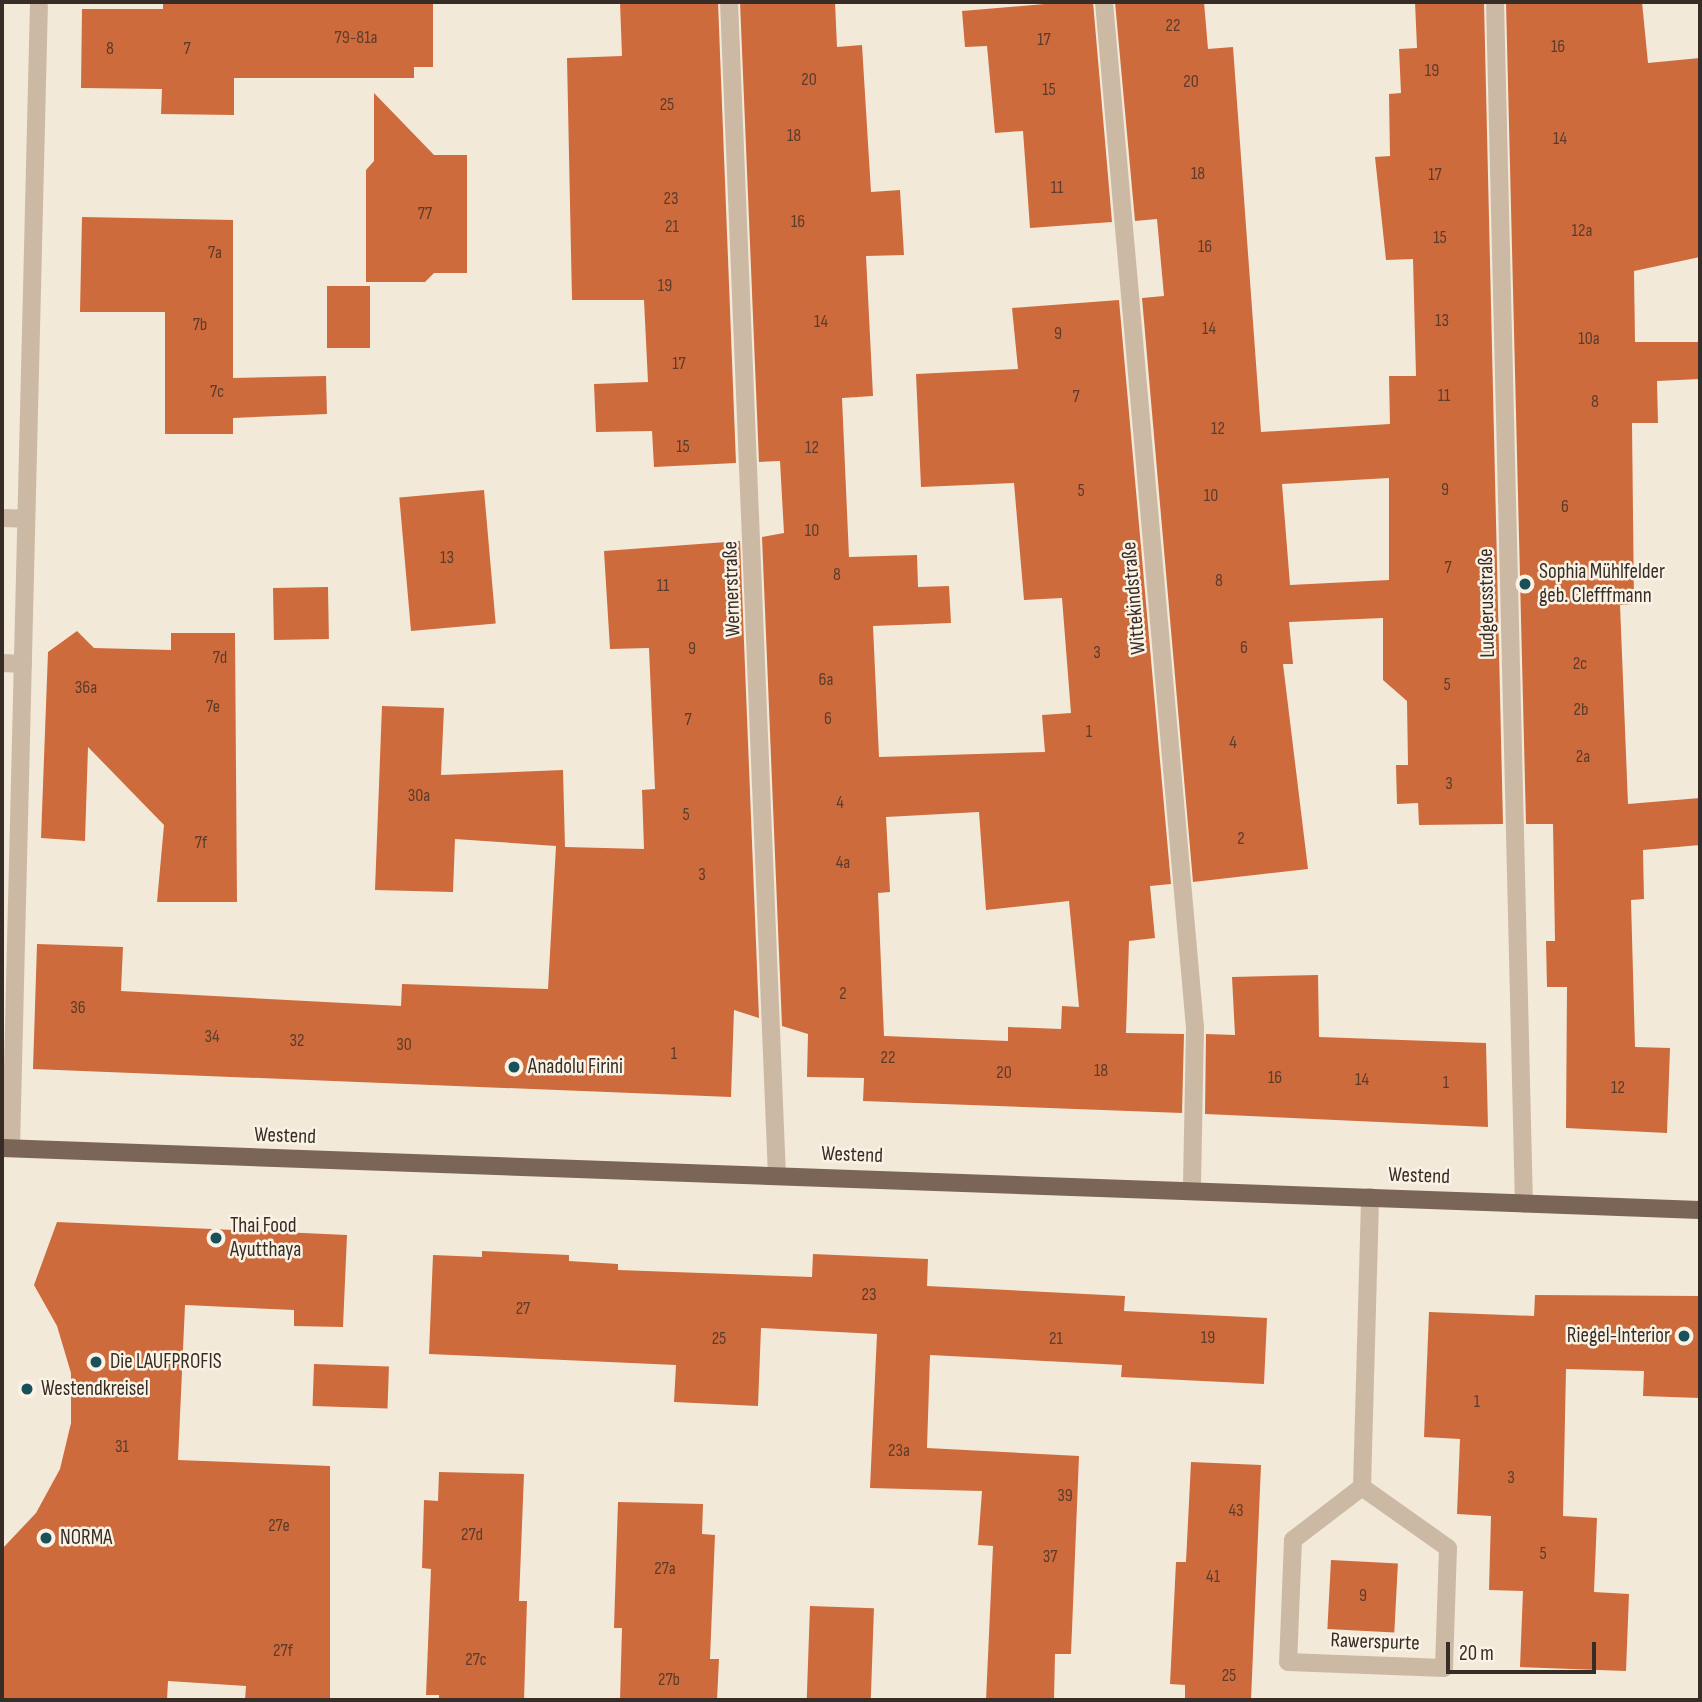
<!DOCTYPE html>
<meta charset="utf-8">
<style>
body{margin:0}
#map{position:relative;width:1702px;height:1702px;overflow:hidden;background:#f3e9d9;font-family:"Sofia Sans Condensed",sans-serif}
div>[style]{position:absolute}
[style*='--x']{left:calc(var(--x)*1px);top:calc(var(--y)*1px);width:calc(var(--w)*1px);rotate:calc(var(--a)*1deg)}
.building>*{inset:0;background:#ce6b3c;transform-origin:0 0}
.minor>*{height:18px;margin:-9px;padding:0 9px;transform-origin:9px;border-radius:9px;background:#ccb9a4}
.major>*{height:18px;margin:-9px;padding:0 9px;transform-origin:9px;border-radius:9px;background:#7a6556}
.dots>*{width:19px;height:19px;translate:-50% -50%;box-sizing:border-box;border:4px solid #faf3e5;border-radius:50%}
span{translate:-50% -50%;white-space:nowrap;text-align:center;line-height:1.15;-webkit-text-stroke:5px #faf3e5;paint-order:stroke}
.number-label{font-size:18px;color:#5d3c2c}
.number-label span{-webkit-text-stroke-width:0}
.poi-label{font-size:21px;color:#372d26}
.left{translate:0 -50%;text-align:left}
.right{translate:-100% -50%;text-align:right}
.street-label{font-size:21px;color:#372d26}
.frame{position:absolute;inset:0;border:4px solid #372d26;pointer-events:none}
.scale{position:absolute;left:1446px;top:1642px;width:150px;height:32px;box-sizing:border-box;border:4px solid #372d26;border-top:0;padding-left:9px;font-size:21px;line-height:24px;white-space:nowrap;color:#372d26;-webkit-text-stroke:5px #faf3e5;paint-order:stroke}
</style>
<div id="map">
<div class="building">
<div style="clip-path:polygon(163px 2px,433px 2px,433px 67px,414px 67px,414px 78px,234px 78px,234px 115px,161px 114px,162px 89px,81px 88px,82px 9px,163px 9px)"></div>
<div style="clip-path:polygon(620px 2px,718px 2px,736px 463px,654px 467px,652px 431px,596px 432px,594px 384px,648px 382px,644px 300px,572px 300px,567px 58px,622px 56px)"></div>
<div style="clip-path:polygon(evenodd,740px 2px,835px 2px,837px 47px,862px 45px,871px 192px,900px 190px,904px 255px,866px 256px,873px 396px,842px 398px,849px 557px,917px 555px,918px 587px,949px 586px,951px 623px,873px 626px,879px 757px,1045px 752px,1042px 715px,1071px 713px,1062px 598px,1024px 600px,1014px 483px,921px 487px,916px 374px,1018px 369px,1012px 308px,1119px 300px,1171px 884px,1150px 886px,1155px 938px,1129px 941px,1126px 1033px,1184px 1034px,1182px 1113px,863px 1101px,864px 1078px,807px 1077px,808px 1034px,782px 1026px,762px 537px,784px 533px,780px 461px,759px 462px,740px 2px,979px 812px,986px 910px,1069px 901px,1079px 1007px,1062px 1006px,1061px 1029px,1008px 1027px,1008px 1041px,884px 1036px,878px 893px,890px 892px,886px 817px,979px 812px)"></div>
<div style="clip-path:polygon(1068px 2px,1093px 2px,1112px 222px,1030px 228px,1023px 131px,995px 133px,987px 46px,965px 47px,962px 11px)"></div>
<div style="clip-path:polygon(evenodd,1115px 2px,1204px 2px,1208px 49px,1233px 47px,1261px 432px,1390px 424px,1389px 376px,1416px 376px,1413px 259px,1386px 260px,1375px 157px,1390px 156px,1389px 94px,1401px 93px,1399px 49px,1417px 48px,1415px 2px,1484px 2px,1503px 824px,1419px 825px,1418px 803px,1397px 804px,1396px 765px,1408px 765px,1407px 701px,1383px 680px,1383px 618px,1289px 622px,1293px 664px,1283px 664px,1308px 869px,1193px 882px,1142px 298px,1164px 296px,1157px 219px,1135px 221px,1115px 2px,1389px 478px,1389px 580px,1290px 585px,1282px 484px,1389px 478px)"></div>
<div style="clip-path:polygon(1506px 2px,1642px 2px,1648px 63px,1700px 58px,1700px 257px,1634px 271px,1635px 342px,1700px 342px,1700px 379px,1657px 381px,1658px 423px,1632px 423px,1634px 604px,1620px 605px,1628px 804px,1700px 798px,1700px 845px,1643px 850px,1644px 899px,1631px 900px,1635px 1047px,1670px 1048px,1667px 1133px,1566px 1128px,1567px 987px,1547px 987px,1546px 941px,1555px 941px,1553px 824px,1526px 824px)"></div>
<div style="clip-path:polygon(374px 93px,434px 155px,467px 155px,467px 273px,434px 273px,425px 282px,366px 282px,366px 170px,374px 161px)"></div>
<div style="clip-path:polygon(82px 217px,233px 220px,233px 378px,326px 376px,327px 414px,233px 418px,233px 434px,165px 434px,165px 312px,80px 312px)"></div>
<div style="left:327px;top:286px;width:43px;height:62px"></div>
<div style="left:484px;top:490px;width:134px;height:85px;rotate:85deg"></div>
<div style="clip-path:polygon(740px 541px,759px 1018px,734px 1010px,731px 1097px,33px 1069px,37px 944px,123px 947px,121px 991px,401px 1006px,402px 984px,548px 989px,556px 846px,455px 839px,453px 892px,375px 890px,382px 706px,444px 708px,441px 775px,563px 770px,565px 847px,644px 849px,642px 790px,655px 789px,649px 648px,610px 649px,604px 551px)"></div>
<div style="left:328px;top:587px;width:52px;height:55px;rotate:89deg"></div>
<div style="clip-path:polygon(77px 631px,94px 648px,171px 650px,171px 633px,235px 633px,237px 902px,157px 902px,164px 825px,88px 747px,85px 841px,41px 838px,48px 652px)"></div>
<div style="clip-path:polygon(1318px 975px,1319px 1037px,1486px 1043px,1488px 1127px,1205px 1114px,1206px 1034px,1235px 1035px,1232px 977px)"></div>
<div style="clip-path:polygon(57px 1222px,347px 1235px,343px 1327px,294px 1326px,294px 1310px,185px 1305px,178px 1460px,330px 1466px,330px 1700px,245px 1700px,246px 1686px,168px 1681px,167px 1700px,2px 1700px,2px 1549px,36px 1513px,60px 1469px,71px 1423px,71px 1373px,57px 1326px,34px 1285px)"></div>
<div style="clip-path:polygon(482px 1251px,569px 1255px,569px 1261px,618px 1264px,618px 1270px,812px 1277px,813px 1254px,928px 1259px,927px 1286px,1125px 1296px,1124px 1311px,1267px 1318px,1264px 1384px,1121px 1377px,1122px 1365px,930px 1355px,927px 1448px,1079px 1456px,1071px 1654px,1055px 1654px,1054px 1700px,986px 1700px,993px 1546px,978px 1545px,982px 1491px,870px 1488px,877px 1334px,761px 1328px,758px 1406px,674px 1402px,676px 1365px,429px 1354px,433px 1255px,482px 1257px)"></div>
<div style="clip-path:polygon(1535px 1295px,1700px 1296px,1700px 1398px,1643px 1396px,1644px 1371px,1566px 1369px,1563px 1516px,1597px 1518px,1594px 1592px,1629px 1594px,1626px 1671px,1520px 1667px,1523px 1591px,1489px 1590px,1491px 1516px,1457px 1514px,1460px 1439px,1424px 1437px,1429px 1312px,1534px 1316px)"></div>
<div style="left:314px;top:1364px;width:75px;height:42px;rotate:2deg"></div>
<div style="clip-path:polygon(1191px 1462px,1261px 1465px,1251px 1700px,1185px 1700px,1185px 1685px,1170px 1684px,1176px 1562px,1186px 1562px)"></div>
<div style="clip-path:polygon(439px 1472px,524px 1474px,519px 1601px,527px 1601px,524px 1700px,439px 1700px,439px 1695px,426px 1695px,431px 1569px,422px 1568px,424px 1500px,438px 1501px)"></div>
<div style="clip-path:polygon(618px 1502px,703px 1504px,702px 1534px,715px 1535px,710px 1659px,719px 1659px,717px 1700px,620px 1700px,622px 1628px,614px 1628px)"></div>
<div style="left:1331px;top:1560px;width:67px;height:69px;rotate:3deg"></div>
<div style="left:810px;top:1606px;width:64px;height:94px;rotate:2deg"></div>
</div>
<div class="minor">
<div style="--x:729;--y:2;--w:1174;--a:87.66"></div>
<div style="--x:1104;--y:2;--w:1030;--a:84.93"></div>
<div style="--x:1195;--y:1028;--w:162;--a:91.1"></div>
<div style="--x:1495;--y:2;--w:1202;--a:88.62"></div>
<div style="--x:2;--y:518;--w:24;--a:2"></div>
<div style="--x:2;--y:663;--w:21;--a:3"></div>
<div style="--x:11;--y:1148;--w:1142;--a:-88.6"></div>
<div style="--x:1362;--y:1487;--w:87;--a:142.5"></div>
<div style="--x:1293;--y:1540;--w:122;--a:92.3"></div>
<div style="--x:1288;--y:1662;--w:156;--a:2.2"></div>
<div style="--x:1444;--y:1668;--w:120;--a:-88.1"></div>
<div style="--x:1448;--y:1548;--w:105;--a:-144.7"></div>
<div style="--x:1362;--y:1487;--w:290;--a:-88.4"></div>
</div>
<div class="major">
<div style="--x:2;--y:1148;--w:1699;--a:2.09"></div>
</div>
<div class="dots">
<div style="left:1525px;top:584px;background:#19515b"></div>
<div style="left:514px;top:1067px;background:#19515b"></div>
<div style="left:216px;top:1238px;background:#19515b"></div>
<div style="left:1684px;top:1336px;background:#19515b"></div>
<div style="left:96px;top:1362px;background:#19515b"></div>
<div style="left:27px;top:1389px;background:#19515b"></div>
<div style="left:46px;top:1538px;background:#19515b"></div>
</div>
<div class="number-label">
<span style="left:1173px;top:26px">22</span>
<span style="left:356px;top:38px">79-81a</span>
<span style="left:1044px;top:40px">17</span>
<span style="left:1558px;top:47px">16</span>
<span style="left:110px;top:49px">8</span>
<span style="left:187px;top:49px">7</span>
<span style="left:1432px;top:71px">19</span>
<span style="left:809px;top:80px">20</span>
<span style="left:1191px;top:82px">20</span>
<span style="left:1049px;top:90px">15</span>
<span style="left:667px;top:105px">25</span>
<span style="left:794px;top:136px">18</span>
<span style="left:1560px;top:139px">14</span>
<span style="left:1198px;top:174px">18</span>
<span style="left:1435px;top:175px">17</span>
<span style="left:1057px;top:188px">11</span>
<span style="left:671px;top:199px">23</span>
<span style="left:425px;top:214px">77</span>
<span style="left:798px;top:222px">16</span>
<span style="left:672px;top:227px">21</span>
<span style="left:1582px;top:231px">12a</span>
<span style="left:1440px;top:238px">15</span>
<span style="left:1205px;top:247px">16</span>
<span style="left:215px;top:253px">7a</span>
<span style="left:665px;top:286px">19</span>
<span style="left:1442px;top:321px">13</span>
<span style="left:821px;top:322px">14</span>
<span style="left:200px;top:325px">7b</span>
<span style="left:1209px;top:329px">14</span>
<span style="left:1058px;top:334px">9</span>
<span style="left:1589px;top:339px">10a</span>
<span style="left:679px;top:364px">17</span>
<span style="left:217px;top:392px">7c</span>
<span style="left:1444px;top:396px">11</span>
<span style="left:1076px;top:397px">7</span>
<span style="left:1595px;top:402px">8</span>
<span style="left:1218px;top:429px">12</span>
<span style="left:683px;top:447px">15</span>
<span style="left:812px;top:448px">12</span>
<span style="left:1445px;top:490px">9</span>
<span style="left:1081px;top:491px">5</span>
<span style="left:1211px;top:496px">10</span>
<span style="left:1565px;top:507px">6</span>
<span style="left:812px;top:531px">10</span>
<span style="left:447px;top:558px">13</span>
<span style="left:1448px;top:568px">7</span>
<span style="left:837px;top:575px">8</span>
<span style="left:1219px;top:581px">8</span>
<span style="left:663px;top:586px">11</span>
<span style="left:1244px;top:648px">6</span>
<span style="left:692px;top:649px">9</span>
<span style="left:1097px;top:653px">3</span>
<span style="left:220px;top:658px">7d</span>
<span style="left:1580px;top:664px">2c</span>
<span style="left:826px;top:680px">6a</span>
<span style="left:1447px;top:685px">5</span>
<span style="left:86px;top:688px">36a</span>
<span style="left:213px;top:707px">7e</span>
<span style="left:1581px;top:710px">2b</span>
<span style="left:828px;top:719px">6</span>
<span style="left:688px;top:720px">7</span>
<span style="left:1089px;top:732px">1</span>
<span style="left:1233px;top:743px">4</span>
<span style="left:1583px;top:757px">2a</span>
<span style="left:1449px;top:784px">3</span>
<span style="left:419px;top:796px">30a</span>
<span style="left:840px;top:803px">4</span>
<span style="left:686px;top:815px">5</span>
<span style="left:1241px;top:839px">2</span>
<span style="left:201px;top:843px">7f</span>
<span style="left:843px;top:863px">4a</span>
<span style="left:702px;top:875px">3</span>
<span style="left:843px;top:994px">2</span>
<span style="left:78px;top:1008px">36</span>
<span style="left:212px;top:1037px">34</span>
<span style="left:297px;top:1041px">32</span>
<span style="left:404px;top:1045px">30</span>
<span style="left:674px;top:1054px">1</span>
<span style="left:888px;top:1058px">22</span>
<span style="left:1101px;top:1071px">18</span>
<span style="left:1004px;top:1073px">20</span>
<span style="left:1275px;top:1078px">16</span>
<span style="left:1362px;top:1080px">14</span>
<span style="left:1446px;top:1083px">1</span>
<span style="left:1618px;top:1088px">12</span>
<span style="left:869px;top:1295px">23</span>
<span style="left:523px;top:1309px">27</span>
<span style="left:1208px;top:1338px">19</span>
<span style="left:719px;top:1339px">25</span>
<span style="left:1056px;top:1339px">21</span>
<span style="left:1477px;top:1402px">1</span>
<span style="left:122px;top:1447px">31</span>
<span style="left:899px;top:1451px">23a</span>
<span style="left:1511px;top:1478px">3</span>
<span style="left:1065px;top:1496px">39</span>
<span style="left:1236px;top:1511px">43</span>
<span style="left:279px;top:1526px">27e</span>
<span style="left:472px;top:1535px">27d</span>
<span style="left:1543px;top:1554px">5</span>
<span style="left:1050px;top:1557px">37</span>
<span style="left:665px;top:1569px">27a</span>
<span style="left:1213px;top:1577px">41</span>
<span style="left:1363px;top:1596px">9</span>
<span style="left:283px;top:1651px">27f</span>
<span style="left:476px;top:1660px">27c</span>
<span style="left:1229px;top:1676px">25</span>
<span style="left:669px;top:1680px">27b</span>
</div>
<div class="poi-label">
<span class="left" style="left:1539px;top:584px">Sophia Mühlfelder<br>geb. Clefffmann</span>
<span class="left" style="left:528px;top:1067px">Anadolu Firini</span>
<span class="left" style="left:230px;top:1238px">Thai Food<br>Ayutthaya</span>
<span class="right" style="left:1670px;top:1336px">Riegel-Interior</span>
<span class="left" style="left:110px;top:1362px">Die LAUFPROFIS</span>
<span class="left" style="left:41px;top:1389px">Westendkreisel</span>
<span class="left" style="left:60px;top:1538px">NORMA</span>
</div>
<div class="street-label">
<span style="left:732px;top:589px;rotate:-92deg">Wernerstraße</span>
<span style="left:1134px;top:598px;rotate:-95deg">Wittekindstraße</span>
<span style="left:1487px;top:603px;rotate:-91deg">Ludgerusstraße</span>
<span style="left:285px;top:1136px;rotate:2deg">Westend</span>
<span style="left:852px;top:1155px;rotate:2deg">Westend</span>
<span style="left:1419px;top:1176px;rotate:2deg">Westend</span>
<span style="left:1375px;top:1642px;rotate:2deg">Rawerspurte</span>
</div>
<div class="frame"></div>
<div class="scale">20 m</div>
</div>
